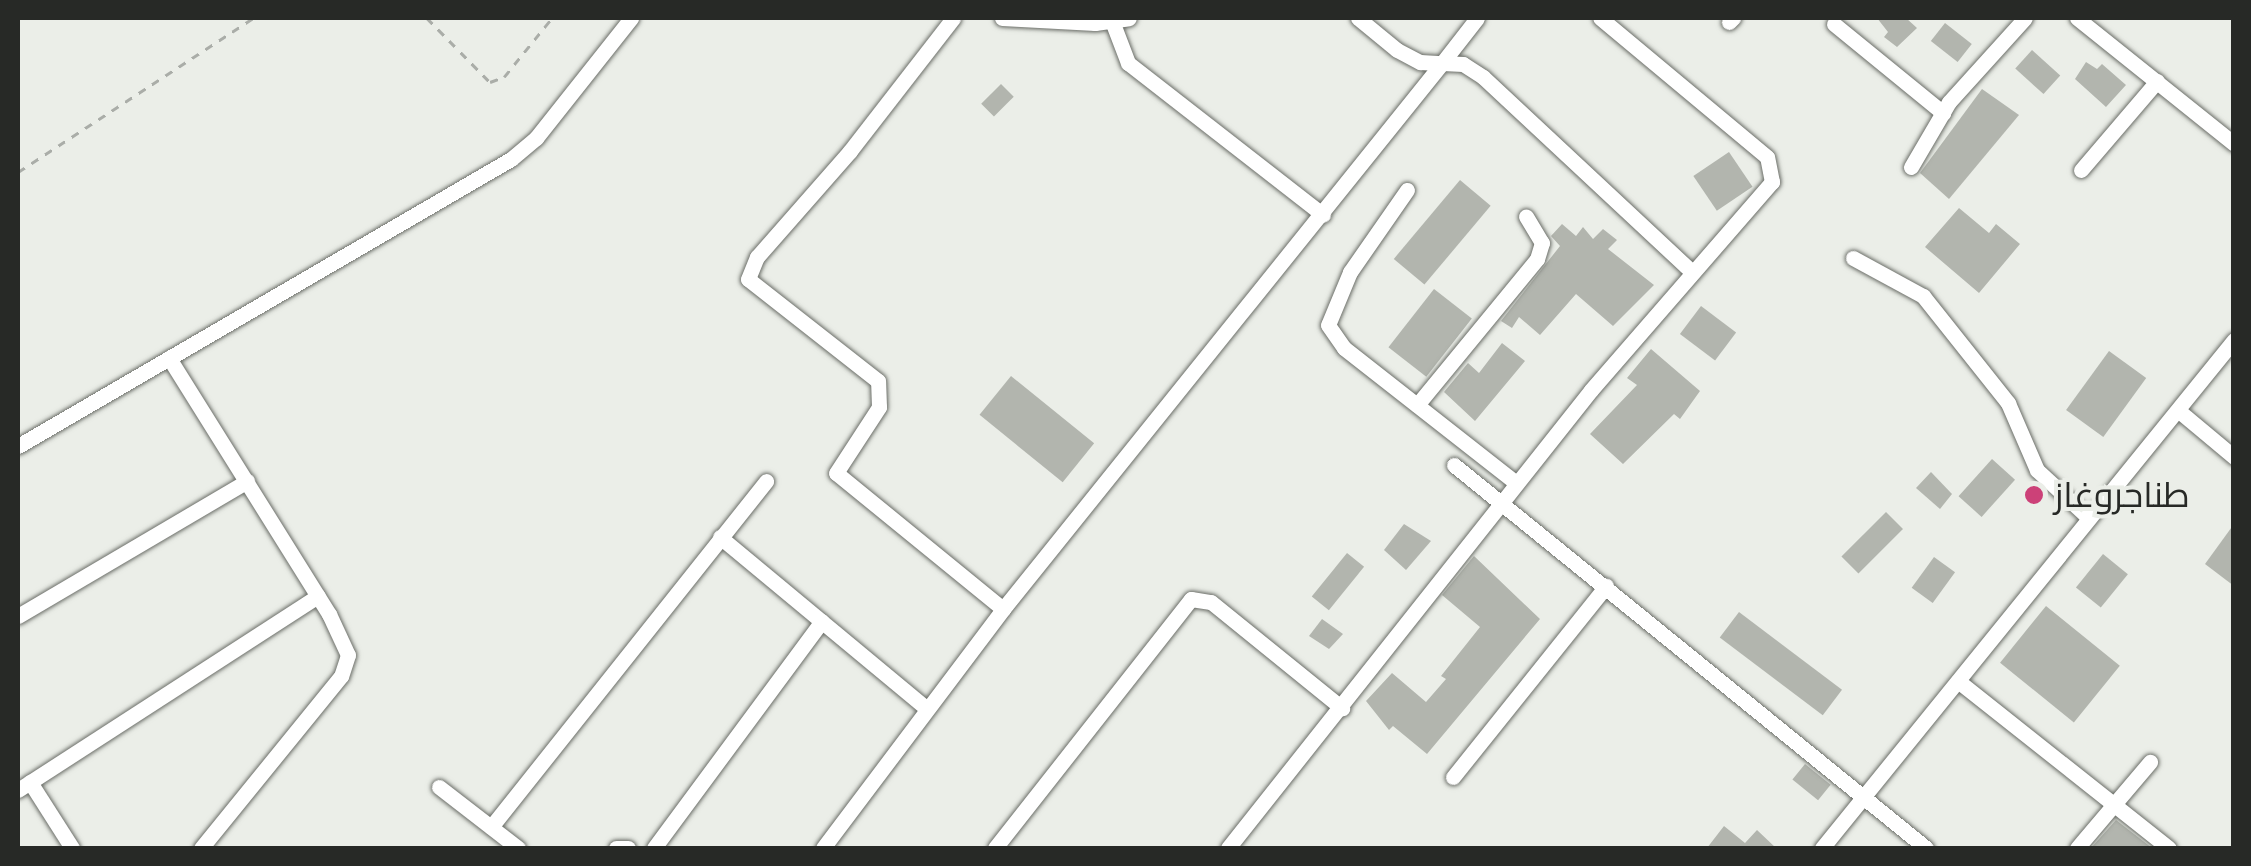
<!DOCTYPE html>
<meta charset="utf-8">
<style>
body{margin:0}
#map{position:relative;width:2251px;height:866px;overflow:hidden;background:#ebeee8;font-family:"Fira Sans",Cairo,sans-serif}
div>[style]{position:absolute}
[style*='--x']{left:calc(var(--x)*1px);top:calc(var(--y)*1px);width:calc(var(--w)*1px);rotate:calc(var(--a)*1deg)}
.building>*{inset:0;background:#b2b5ae;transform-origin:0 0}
.path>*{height:2.5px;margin-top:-1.25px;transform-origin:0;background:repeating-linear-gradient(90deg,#aaada8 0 8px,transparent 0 16px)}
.roads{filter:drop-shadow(0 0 2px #6a6d67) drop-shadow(0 0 2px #6a6d67)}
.minor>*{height:15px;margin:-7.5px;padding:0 7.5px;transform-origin:7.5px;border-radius:7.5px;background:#fff}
.dots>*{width:28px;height:28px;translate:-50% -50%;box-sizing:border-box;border:5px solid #ebeee8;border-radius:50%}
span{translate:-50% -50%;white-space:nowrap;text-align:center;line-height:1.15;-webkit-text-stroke:8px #ebeee8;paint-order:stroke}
.poi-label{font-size:35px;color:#272926}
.left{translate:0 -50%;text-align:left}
.frame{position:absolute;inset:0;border:20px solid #272926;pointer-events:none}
</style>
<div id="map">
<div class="building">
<div style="clip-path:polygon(1877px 18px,1906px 18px,1917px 28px,1897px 47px,1884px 37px,1888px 32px)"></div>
<div style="left:1945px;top:23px;width:34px;height:23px;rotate:38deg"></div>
<div style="left:2032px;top:50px;width:38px;height:25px;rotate:42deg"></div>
<div style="clip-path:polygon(2086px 62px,2097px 69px,2102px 64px,2126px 85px,2106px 107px,2075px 79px)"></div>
<div style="left:1001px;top:84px;width:18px;height:28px;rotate:45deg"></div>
<div style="clip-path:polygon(1982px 89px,2019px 115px,1949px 199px,1920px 173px)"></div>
<div style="left:1729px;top:152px;width:42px;height:43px;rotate:56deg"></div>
<div style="left:1460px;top:180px;width:40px;height:103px;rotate:40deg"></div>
<div style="clip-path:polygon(1959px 208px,1989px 233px,1996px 224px,2020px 244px,1979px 293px,1925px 247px)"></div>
<div style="clip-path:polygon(1562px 224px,1576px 236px,1583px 227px,1593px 239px,1603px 229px,1617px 240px,1608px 249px,1654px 285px,1613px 326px,1576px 294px,1540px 335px,1519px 317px,1512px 328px,1501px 321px,1560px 246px,1551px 236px)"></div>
<div style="left:1434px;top:289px;width:48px;height:74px;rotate:38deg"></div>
<div style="left:1701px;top:306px;width:44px;height:35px;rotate:37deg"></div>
<div style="clip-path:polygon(1502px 343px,1525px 361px,1475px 421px,1444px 392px,1468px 363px,1479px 373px)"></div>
<div style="clip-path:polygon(1651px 349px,1700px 391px,1680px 419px,1674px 414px,1623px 464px,1590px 434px,1637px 385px,1627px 378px)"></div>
<div style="left:2109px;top:351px;width:46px;height:73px;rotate:36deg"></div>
<div style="left:1011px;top:376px;width:107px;height:50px;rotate:39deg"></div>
<div style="left:1992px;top:459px;width:31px;height:50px;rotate:42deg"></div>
<div style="clip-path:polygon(1931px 472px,1952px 494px,1940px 509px,1916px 488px)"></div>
<div style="left:1886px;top:512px;width:24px;height:63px;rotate:45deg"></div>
<div style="clip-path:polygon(1404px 524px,1431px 541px,1406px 570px,1384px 550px)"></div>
<div style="clip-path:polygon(2234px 524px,2234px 586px,2205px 564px)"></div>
<div style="left:1347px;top:553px;width:22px;height:56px;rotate:39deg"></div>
<div style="left:2103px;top:554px;width:32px;height:43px;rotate:39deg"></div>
<div style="clip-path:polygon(1474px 556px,1540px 619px,1427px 754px,1393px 726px,1389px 730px,1366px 701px,1392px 673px,1426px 702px,1446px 679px,1441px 676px,1480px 627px,1442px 595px)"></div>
<div style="left:1934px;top:557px;width:26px;height:38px;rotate:36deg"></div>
<div style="left:2046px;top:606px;width:95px;height:73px;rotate:39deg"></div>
<div style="left:1739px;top:612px;width:129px;height:32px;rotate:37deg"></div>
<div style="clip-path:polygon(1322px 619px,1343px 634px,1329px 649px,1309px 636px)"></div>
<div style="left:1805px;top:764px;width:33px;height:20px;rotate:39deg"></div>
<div style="clip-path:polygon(2116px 820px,2152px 848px,2091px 848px)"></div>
<div style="clip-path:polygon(1724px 826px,1745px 843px,1757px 830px,1776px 848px,1707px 848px)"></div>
</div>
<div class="path">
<div style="--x:427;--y:18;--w:90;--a:45.5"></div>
<div style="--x:490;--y:82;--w:15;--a:-20"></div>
<div style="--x:504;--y:77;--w:76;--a:-50.9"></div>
<div style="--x:18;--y:172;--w:281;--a:-33.2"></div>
</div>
<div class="roads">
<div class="minor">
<div style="--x:1002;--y:18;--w:93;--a:3.1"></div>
<div style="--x:1095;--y:23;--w:34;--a:-8"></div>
<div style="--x:1358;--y:18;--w:50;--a:39.4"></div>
<div style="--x:1397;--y:50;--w:26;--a:28"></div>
<div style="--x:1420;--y:62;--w:22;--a:3"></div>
<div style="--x:1442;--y:63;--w:57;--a:-52.1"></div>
<div style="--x:2077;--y:18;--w:201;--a:38.7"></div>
<div style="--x:1112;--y:21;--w:45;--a:69.1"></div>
<div style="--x:1128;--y:63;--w:247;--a:37.9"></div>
<div style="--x:1729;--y:22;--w:6;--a:-45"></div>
<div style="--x:1834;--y:24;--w:141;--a:39.2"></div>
<div style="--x:1911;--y:167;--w:75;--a:-59.7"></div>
<div style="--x:1949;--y:102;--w:113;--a:-47.9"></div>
<div style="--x:2081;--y:170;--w:117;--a:-49.5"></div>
<div style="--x:1407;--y:190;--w:100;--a:124.8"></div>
<div style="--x:1350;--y:272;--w:57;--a:112.5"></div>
<div style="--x:1328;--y:325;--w:28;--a:55"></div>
<div style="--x:1344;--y:348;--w:219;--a:38.1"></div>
<div style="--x:1853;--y:258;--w:80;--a:28.5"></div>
<div style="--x:1923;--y:296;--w:137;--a:51.5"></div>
<div style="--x:2008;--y:403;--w:73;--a:66.6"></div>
<div style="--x:2037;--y:470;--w:69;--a:42.7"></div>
<div style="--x:169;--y:358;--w:302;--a:58"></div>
<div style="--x:329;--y:614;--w:45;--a:65.1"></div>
<div style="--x:348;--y:655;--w:22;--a:108"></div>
<div style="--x:341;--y:676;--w:222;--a:129.1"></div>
<div style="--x:1417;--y:405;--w:189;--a:-50.6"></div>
<div style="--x:1537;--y:259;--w:17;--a:-73"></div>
<div style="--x:1542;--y:243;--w:31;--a:-121"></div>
<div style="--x:2179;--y:411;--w:72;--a:39.9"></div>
<div style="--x:18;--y:446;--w:570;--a:-30.21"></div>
<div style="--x:511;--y:159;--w:33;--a:-40"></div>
<div style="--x:536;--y:138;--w:153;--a:-51.6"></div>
<div style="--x:1454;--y:465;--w:608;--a:39.06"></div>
<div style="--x:720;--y:537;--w:268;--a:39.7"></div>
<div style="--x:1003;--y:609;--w:701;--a:-51.2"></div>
<div style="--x:1442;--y:63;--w:21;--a:3"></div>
<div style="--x:1463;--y:64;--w:24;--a:33"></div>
<div style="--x:1483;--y:77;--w:284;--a:43"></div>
<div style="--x:18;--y:616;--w:266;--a:-30.5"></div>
<div style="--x:1958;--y:681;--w:269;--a:38.4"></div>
<div style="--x:1453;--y:777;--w:245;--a:-51.3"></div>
<div style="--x:30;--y:782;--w:78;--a:57.5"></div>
<div style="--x:439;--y:787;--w:100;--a:37.7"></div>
<div style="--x:18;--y:790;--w:357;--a:-32.9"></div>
<div style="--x:491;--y:827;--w:442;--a:-51.5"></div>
<div style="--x:616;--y:848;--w:12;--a:0"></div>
<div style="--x:654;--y:848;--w:282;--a:-53.5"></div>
<div style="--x:823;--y:848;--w:299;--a:-53"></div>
<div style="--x:1003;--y:609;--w:215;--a:-140.8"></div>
<div style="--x:836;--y:473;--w:79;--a:-56.9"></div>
<div style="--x:879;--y:407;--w:26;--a:-92"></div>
<div style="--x:878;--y:381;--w:165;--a:-141.9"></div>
<div style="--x:748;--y:279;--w:24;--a:-68"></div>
<div style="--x:757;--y:257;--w:141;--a:-48.7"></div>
<div style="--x:850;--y:151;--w:168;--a:-52.2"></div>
<div style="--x:995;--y:848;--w:317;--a:-51.8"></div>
<div style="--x:1191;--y:599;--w:20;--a:9"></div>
<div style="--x:1211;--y:602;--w:169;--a:39"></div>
<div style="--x:1228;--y:848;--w:584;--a:-51.6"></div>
<div style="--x:1591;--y:390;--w:276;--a:-49"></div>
<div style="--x:1772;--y:182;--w:25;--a:-101"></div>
<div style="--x:1767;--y:157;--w:217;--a:-140.2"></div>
<div style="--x:1822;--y:848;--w:654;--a:-50.96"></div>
<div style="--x:2077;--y:848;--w:113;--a:-49.7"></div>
</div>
</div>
<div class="dots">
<div style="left:2034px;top:495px;background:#cc4178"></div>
</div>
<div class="poi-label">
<span class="left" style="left:2054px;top:495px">طناجروغاز</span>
</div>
<div class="frame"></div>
</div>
